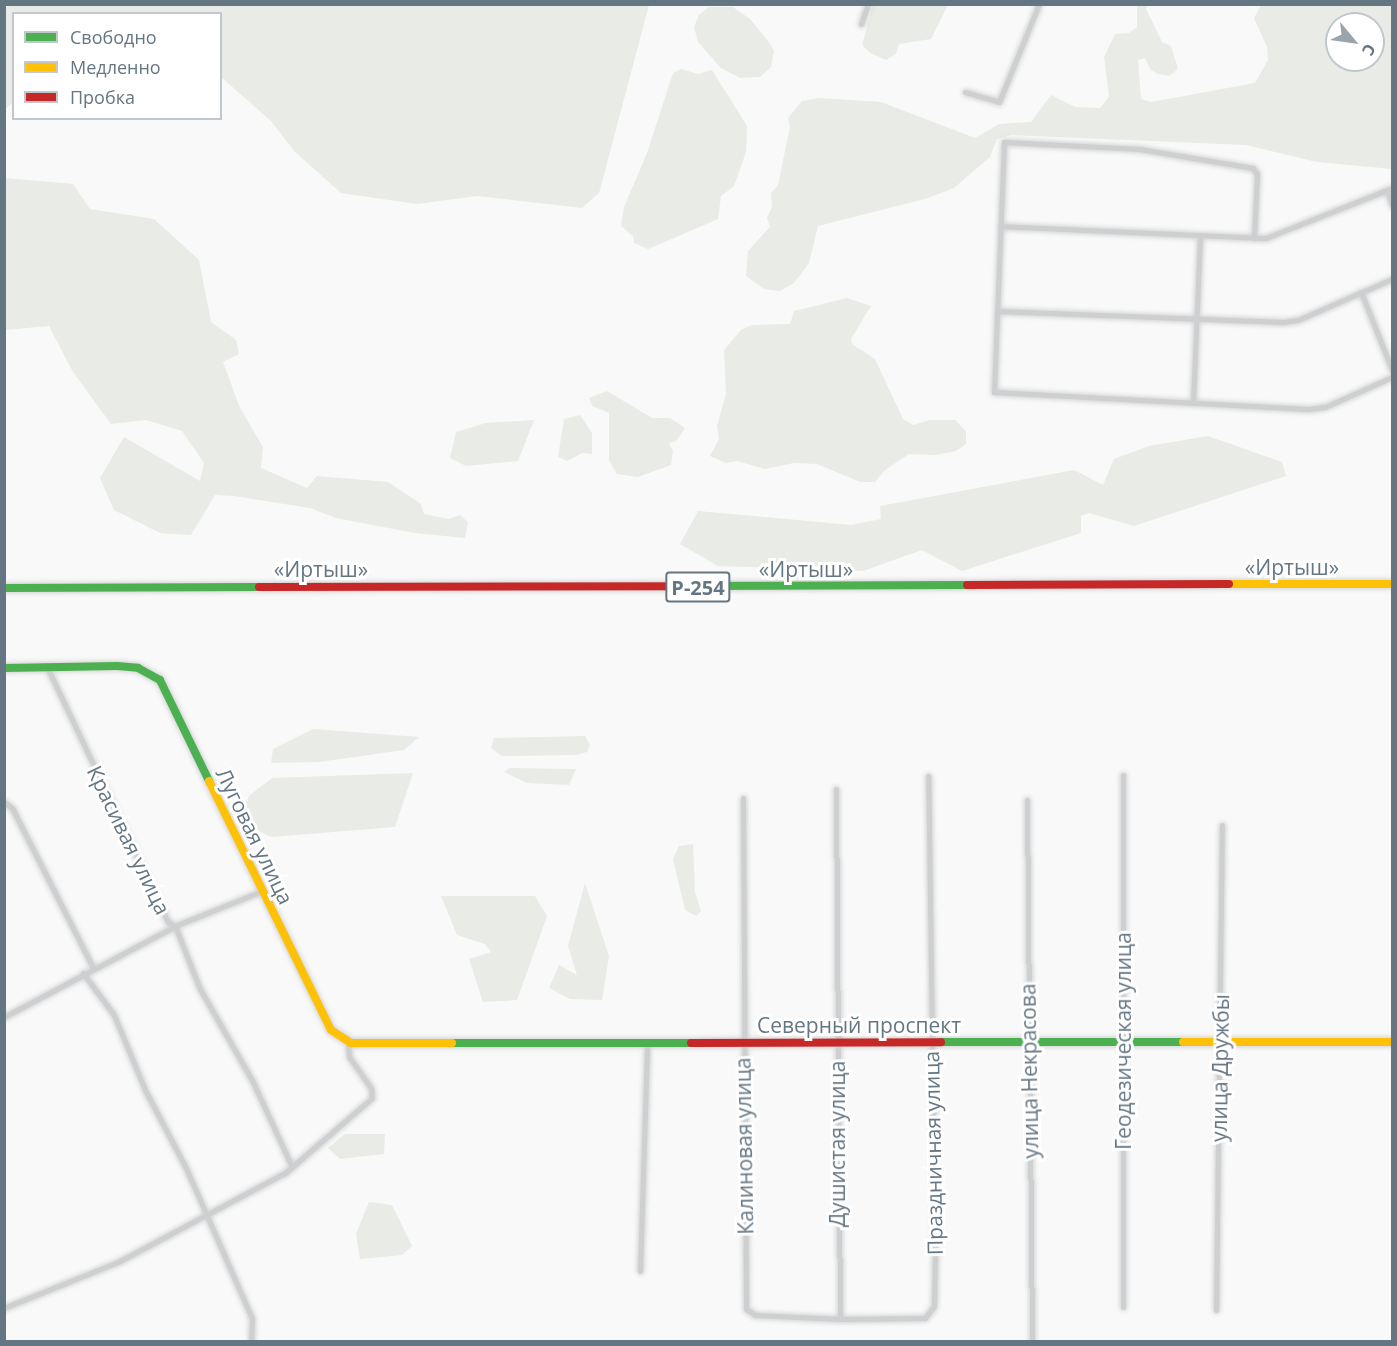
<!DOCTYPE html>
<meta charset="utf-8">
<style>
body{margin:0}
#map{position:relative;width:1397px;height:1346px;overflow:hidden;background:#f9f9f9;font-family:"Open Sans",sans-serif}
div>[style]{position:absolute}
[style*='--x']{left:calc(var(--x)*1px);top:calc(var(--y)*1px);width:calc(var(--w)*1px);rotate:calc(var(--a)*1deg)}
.green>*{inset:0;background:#e8ebe6}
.roads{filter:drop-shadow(0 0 2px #d5d6d7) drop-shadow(0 0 2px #d5d6d7)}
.street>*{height:5px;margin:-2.5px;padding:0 2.5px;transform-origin:2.5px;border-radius:2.5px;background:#cecfd0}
.fast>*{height:8px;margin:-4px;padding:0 4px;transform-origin:4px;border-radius:4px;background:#4caf50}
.slow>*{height:8px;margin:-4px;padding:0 4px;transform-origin:4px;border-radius:4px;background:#ffc107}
.jam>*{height:8px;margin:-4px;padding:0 4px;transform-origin:4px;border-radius:4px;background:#c62828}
span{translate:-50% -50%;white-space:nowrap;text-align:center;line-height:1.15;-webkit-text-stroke:6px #fff;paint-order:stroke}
.shield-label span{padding:2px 4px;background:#fff;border:2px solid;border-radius:4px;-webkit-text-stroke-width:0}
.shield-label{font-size:20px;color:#657683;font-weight:700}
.street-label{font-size:21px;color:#657683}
.frame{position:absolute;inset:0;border:6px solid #657683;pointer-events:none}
.legend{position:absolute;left:12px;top:12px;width:210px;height:108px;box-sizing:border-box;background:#fff;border:2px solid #c1c8cd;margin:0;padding:8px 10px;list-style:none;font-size:18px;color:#657683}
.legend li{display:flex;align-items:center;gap:12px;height:30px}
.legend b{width:30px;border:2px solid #c1c8cd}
.north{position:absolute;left:1325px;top:12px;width:60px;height:60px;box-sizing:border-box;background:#fff;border:2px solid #c1c8cd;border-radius:50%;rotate:119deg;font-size:16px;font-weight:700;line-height:24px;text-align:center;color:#657683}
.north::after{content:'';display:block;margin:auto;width:21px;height:27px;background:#99a4ac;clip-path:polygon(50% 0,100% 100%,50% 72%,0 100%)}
</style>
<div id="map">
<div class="green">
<div style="clip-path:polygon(5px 4px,649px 4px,649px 5px,599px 193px,582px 208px,477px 196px,417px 204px,341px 193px,295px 152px,271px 121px,221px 77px,220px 14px,14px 14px,13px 103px,5px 109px)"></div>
<div style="clip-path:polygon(873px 5px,873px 4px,948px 5px,931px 39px,899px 44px,896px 54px,886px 60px,870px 53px,862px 45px)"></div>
<div style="clip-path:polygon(evenodd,1137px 5px,1148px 5px,1146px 9px,1162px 42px,1171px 46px,1178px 69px,1169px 76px,1158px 74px,1151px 70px,1145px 58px,1138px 60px,1141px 99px,1151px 102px,1255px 83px,1268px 60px,1267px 47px,1254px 18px,1261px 5px,1392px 5px,1392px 169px,1317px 162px,1246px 145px,1011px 135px,997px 139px,990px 157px,954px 188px,925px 199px,818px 226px,809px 263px,794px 283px,780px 291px,764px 289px,746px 276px,748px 251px,770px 227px,767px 218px,772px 207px,771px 193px,778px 185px,790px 127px,788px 118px,802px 101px,819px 98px,881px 102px,975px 138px,999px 124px,1031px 122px,1051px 95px,1075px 107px,1100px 108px,1109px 97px,1104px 57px,1115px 34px,1129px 33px,1137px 27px,1137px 5px,1337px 24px,1373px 24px,1373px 60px,1337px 60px,1337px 24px)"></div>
<div style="clip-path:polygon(709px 7px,733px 7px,750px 19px,768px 41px,774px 51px,771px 67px,760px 77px,740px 78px,721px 68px,698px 42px,694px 27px,699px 15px)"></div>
<div style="clip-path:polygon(681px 69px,698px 74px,712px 70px,747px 126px,746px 152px,734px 186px,721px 196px,718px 219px,648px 249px,634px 243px,633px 236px,621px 226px,624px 207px,647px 153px,673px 73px)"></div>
<div style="clip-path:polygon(5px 178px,73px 184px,90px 209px,154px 219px,199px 260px,211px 322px,236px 340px,239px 354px,223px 362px,240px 408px,263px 447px,261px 468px,307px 488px,317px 476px,388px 482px,421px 504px,424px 514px,449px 519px,460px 515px,468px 522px,465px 538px,415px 533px,336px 518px,310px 508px,234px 496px,215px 495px,191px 535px,160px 533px,114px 510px,100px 478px,124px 437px,200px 481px,204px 463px,182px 431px,146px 420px,111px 424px,73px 372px,49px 326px,5px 330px)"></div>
<div style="clip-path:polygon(847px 298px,871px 306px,851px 339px,852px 344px,875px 359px,903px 419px,913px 425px,930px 420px,955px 420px,966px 431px,966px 444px,956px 451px,935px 455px,909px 454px,885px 470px,875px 482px,860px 482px,817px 464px,794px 463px,765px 469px,737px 461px,726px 463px,710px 456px,719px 439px,717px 426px,726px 394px,724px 350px,741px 330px,752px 325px,790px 324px,794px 311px)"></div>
<div style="clip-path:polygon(607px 391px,652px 418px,670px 418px,685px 428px,676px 441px,669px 443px,673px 451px,671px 465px,638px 477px,617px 474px,609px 460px,609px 413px,592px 406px,589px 398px)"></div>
<div style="clip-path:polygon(580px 415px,592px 433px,592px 454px,582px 453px,567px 461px,558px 457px,564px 419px)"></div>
<div style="clip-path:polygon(534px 420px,518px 461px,466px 466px,450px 458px,456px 432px,486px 423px)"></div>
<div style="clip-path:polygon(1208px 436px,1282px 462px,1286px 476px,1134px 526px,1089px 513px,1081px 516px,1081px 533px,962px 571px,922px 550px,863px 571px,718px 566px,680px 544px,698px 511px,851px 525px,881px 519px,880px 506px,1074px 470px,1103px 485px,1114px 459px,1149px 446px)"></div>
<div style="clip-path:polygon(313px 729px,419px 737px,404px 750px,319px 762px,271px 763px,273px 749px)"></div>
<div style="clip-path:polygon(585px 736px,590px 745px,587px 752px,575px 755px,502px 756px,491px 748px,494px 738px)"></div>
<div style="clip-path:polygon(510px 768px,576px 769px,569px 785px,527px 783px,504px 772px)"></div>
<div style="clip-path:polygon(413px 773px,395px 827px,271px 837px,247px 825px,242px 815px,249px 796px,272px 778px)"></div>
<div style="clip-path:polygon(693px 844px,695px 892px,701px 911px,696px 916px,685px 910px,673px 859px,679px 846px)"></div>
<div style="clip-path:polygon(585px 883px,609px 956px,602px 1000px,570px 999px,549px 988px,559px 965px,577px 975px,568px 946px)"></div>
<div style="clip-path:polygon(441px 896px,535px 896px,547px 916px,517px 1000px,483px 1002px,469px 959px,491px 952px,485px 944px,457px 935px)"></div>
<div style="clip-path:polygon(345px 1134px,385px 1134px,384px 1154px,340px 1159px,328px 1148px)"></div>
<div style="clip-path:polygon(369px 1202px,392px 1205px,412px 1246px,402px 1255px,360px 1259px,356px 1234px)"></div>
</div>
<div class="roads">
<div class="street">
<div style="--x:861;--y:24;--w:21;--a:-71"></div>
<div style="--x:965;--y:92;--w:35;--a:16"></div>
<div style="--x:999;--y:102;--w:106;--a:-67.8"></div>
<div style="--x:1387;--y:190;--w:16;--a:72"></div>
<div style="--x:1000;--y:226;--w:266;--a:2.6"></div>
<div style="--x:1266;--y:238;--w:136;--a:-21.6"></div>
<div style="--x:1254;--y:238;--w:64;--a:-87.3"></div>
<div style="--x:1257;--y:174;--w:7;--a:-124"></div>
<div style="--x:1253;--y:168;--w:115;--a:-170.5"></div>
<div style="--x:1140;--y:149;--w:136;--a:-177.1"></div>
<div style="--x:1004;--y:142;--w:250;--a:92.3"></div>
<div style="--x:994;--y:392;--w:314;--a:3.1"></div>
<div style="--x:1308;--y:409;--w:17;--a:-7"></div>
<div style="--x:1325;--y:407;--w:73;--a:-24.1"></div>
<div style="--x:1361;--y:292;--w:84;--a:68.3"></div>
<div style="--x:998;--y:311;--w:285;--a:2.2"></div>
<div style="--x:1283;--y:322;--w:15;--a:-8"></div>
<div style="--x:1298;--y:320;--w:103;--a:-23.6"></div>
<div style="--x:1193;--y:403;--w:167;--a:-87.6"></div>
<div style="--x:47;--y:667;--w:282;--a:64.6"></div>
<div style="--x:168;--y:922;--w:8;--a:30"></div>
<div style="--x:175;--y:926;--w:94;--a:-21.9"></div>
<div style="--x:836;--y:789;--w:530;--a:89.57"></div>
<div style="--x:743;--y:798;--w:511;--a:89.66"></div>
<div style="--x:746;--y:1309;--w:11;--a:34"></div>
<div style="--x:755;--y:1315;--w:85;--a:2.7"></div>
<div style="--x:840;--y:1319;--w:85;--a:-0.7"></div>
<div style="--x:925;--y:1318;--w:15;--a:-53"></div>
<div style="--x:934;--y:1306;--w:50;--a:-88.9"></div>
<div style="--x:935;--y:1256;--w:480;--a:-90.8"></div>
<div style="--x:1027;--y:800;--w:542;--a:89.47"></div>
<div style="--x:4;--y:802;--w:10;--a:37"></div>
<div style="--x:12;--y:808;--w:179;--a:63.1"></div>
<div style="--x:83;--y:973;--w:52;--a:53.6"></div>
<div style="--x:114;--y:1015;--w:81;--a:67.5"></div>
<div style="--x:145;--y:1090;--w:88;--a:62.3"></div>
<div style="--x:186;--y:1168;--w:164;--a:66.3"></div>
<div style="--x:252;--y:1318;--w:24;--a:92"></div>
<div style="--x:4;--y:1017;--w:194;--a:-28"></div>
<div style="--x:175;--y:926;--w:68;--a:68.4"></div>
<div style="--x:200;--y:989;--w:105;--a:60.3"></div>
<div style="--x:252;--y:1080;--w:96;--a:65.3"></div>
<div style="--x:640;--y:1271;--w:228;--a:-88.2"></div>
<div style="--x:1123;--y:1307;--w:532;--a:-90"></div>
<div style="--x:4;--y:1308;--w:123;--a:-22"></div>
<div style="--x:118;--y:1262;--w:189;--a:-28.1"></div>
<div style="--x:285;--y:1173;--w:115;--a:-40.8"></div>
<div style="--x:372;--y:1098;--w:10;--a:-96"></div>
<div style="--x:371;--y:1088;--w:38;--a:-125"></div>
<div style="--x:349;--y:1057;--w:15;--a:-94"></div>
<div style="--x:1216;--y:1310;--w:485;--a:-89.3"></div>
</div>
<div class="fast">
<div style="--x:695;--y:586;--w:272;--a:-0.2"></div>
<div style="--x:4;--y:588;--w:255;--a:-0.2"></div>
<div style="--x:4;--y:668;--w:113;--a:-1"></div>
<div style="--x:117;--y:666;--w:21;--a:5"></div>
<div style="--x:138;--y:668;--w:25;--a:29"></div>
<div style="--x:160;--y:680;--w:112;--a:64.1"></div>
<div style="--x:941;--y:1042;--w:242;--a:0"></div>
<div style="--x:452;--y:1043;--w:239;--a:0"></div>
</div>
<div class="slow">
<div style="--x:1229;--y:584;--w:163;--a:0"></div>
<div style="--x:209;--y:781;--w:277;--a:63.9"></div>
<div style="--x:331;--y:1030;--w:24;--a:33"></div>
<div style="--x:351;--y:1043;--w:101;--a:0"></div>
<div style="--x:1183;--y:1042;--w:209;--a:0"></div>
</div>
<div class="jam">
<div style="--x:967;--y:585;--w:262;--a:-0.2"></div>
<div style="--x:259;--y:587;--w:436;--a:-0.1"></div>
<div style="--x:691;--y:1043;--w:250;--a:-0.2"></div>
</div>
</div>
<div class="shield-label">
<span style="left:698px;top:587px">Р-254</span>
</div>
<div class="street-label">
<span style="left:1292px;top:567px">«Иртыш»</span>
<span style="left:321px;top:569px">«Иртыш»</span>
<span style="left:806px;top:569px">«Иртыш»</span>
<span style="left:255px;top:836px;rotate:64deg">Луговая улица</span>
<span style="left:129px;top:840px;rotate:64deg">Красивая улица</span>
<span style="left:859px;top:1025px">Северный проспект</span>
<span style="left:1123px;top:1041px;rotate:-90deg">Геодезическая улица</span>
<span style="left:1220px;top:1068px;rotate:-89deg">улица Дружбы</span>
<span style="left:1029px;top:1071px;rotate:-91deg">улица Некрасова</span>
<span style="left:837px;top:1144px;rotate:-90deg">Душистая улица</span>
<span style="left:744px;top:1146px;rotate:-91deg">Калиновая улица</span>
<span style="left:933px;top:1153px;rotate:-91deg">Праздничная улица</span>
</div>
<div class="frame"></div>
<ul class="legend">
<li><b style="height:8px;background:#4caf50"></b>Свободно</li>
<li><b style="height:8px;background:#ffc107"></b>Медленно</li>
<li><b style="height:8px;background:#c62828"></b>Пробка</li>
</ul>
<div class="north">С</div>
</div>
